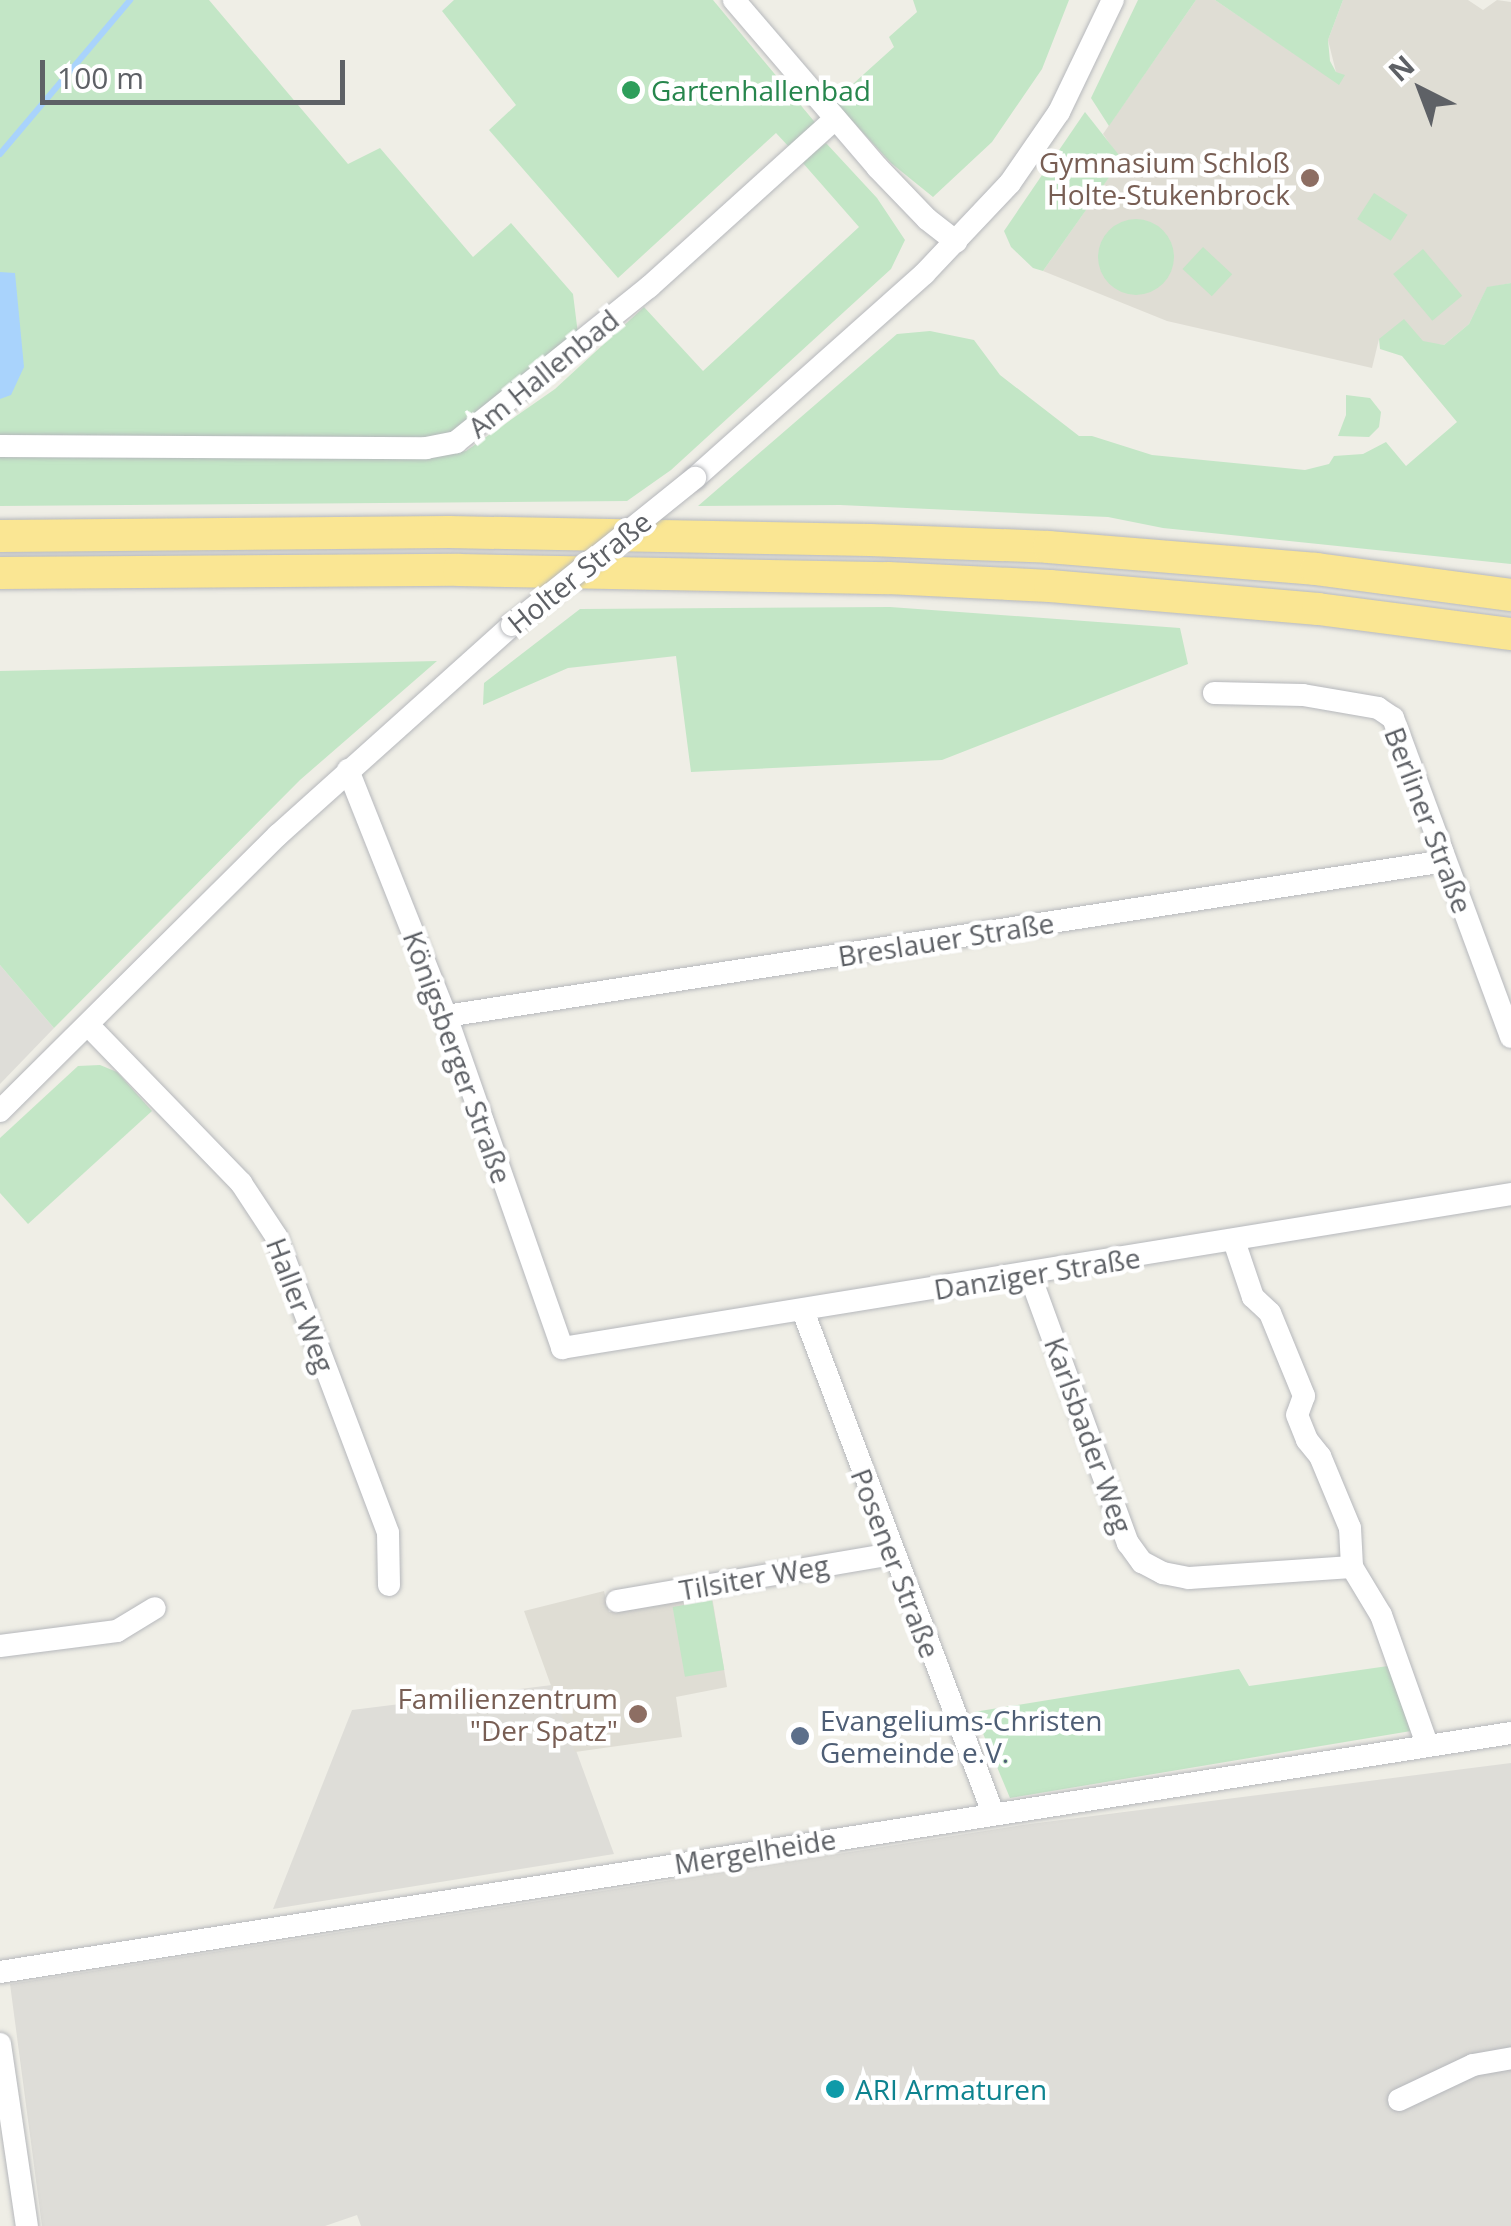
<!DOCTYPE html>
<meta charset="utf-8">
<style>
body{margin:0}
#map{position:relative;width:1511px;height:2226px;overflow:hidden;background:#efeee6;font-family:"Open Sans",sans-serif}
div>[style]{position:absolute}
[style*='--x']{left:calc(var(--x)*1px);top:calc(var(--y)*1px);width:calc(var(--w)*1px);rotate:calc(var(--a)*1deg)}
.industrial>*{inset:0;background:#deddd8}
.education>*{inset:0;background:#dfddd4}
.green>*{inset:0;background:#c3e6c6;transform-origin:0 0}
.round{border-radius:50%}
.water>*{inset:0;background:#a9d3fc}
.stream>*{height:6px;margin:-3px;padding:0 3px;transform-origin:3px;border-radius:3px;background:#a9d3fc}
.roads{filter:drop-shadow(0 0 2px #b6b8bc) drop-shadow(0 0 2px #b6b8bc)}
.minor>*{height:22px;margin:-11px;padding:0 11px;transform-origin:11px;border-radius:11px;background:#fff}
.highway>*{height:32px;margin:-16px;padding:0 16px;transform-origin:16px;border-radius:16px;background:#fae693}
.bridges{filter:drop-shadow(0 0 2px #b6b8bc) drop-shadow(0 0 2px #b6b8bc)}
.minor-bridge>*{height:22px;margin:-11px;padding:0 11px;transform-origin:11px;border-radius:11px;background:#fff}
.dots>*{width:28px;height:28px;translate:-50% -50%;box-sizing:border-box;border:5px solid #fff;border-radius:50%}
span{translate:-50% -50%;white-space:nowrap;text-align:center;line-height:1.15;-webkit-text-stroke:9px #fff;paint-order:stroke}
.leisure-label{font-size:28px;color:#27864d}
.left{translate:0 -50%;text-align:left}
.education-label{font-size:28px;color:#785e54}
.right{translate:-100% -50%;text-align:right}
.street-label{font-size:28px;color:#5e6166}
.service-label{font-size:28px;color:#4e5e75}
.culture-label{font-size:28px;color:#0d838f}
.north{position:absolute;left:1371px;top:40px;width:100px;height:100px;-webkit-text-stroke:8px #fff;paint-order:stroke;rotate:318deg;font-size:28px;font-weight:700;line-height:40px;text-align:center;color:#5e6166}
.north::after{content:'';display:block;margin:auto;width:35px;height:45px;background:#5e6166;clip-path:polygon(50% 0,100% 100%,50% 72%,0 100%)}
.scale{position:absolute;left:40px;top:60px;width:305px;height:45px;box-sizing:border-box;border:5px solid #5e6166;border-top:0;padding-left:12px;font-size:30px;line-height:35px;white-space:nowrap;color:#5e6166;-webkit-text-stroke:8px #fff;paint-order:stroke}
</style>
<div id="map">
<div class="industrial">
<div style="clip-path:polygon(0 965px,54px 1028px,0 1084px)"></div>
<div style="clip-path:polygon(552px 1685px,614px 1854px,273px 1909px,352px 1710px)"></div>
<div style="clip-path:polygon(1511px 1763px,1511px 2226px,361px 2226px,357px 2215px,325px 2226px,42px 2226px,10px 1984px,1022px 1825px)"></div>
</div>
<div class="education">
<div style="clip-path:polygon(1196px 0,1215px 0,1339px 84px,1328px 40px,1343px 0,1468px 0,1483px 10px,1497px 0,1511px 2px,1511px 283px,1487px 288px,1469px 324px,1444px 345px,1379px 339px,1372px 368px,1167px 321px,1043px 271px,1121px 160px,1103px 134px)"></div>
<div style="clip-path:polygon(604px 1591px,609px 1612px,712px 1596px,727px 1687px,676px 1697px,682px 1737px,575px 1752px,524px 1611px)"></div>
</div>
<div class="green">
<div style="clip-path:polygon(0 0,209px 0,348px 164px,380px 148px,473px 257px,511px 223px,573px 294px,578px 334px,451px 436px,422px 442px,0 437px)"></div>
<div style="clip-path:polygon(454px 0,713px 0,818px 126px,790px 148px,776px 133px,618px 278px,489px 130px,516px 105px,442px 11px)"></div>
<div style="clip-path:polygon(913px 0,1069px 0,1042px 69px,992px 142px,933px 197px,891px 163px,834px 101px,894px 47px,889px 37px,917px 12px)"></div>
<div style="clip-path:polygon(1138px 0,1196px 0,1109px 126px,1091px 98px)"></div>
<div style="clip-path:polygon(1215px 0,1343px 0,1328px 40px,1330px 61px,1336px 72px,1345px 75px,1339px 85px)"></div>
<div style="clip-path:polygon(1085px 112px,1122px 159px,1043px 271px,1033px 268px,1011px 247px,1004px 231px)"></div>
<div style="clip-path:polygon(826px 143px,877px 198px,905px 240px,891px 269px,671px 470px,627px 501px,0 506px,0 454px,428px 458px,466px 451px,555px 389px,644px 307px,703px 371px,859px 227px,802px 162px)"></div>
<div style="left:1374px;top:193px;width:40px;height:31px;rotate:33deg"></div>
<div class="round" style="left:1098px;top:219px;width:76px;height:76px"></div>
<div style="left:1203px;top:247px;width:40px;height:30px;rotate:43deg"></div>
<div style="left:1423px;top:249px;width:61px;height:39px;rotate:50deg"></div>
<div style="clip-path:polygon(1511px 283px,1511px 564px,1163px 528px,1108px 517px,840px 505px,698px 506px,897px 334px,930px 331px,974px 340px,1000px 375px,1079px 436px,1092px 436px,1152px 455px,1305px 470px,1329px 464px,1334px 456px,1363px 454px,1386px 442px,1406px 466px,1457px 422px,1402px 356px,1380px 349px,1379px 339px,1404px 319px,1423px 341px,1444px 345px,1469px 324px,1487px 287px)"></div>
<div style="clip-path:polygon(1346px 395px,1370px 398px,1381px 412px,1379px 427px,1369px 437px,1338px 436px,1346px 415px)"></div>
<div style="clip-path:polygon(890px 607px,1180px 628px,1188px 664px,942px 760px,691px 772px,676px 656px,568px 668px,483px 705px,484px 683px,580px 609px)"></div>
<div style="clip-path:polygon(437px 661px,300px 780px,54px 1028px,0 965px,0 671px)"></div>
<div style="clip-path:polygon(100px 1065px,117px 1072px,152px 1111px,28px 1224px,0 1193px,0 1138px,78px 1066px)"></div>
<div style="left:712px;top:1600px;width:71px;height:40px;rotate:80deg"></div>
<div style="clip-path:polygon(1388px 1666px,1411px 1731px,1010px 1798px,974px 1712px,1239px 1669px,1249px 1686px)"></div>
</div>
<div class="water">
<div style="clip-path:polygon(0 272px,15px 273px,24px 367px,11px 395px,0 399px)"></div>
</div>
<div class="stream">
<div style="--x:0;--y:154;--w:202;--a:-49.8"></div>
</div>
<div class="roads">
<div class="minor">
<div style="--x:734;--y:0;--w:220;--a:49.4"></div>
<div style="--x:877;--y:167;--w:72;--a:46.1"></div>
<div style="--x:927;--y:219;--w:37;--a:38"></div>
<div style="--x:0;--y:446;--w:426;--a:0.3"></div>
<div style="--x:426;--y:448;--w:31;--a:-11"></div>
<div style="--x:456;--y:442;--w:248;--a:-38.8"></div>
<div style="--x:649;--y:287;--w:251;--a:-42.1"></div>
<div style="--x:695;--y:478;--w:307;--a:-41.7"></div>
<div style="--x:924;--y:274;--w:125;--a:-46.6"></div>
<div style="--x:1010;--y:183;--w:86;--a:-55.4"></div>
<div style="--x:1059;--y:112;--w:124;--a:-64.3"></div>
<div style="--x:1214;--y:693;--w:89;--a:1.3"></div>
<div style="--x:1303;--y:695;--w:76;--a:9.8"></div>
<div style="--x:1378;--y:708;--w:18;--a:34"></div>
<div style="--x:1393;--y:718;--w:340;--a:69.7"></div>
<div style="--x:348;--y:770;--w:265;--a:68.3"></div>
<div style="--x:446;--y:1016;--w:352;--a:70.7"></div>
<div style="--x:562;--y:1348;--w:961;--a:-9.22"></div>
<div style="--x:446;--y:1016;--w:1011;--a:-8.82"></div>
<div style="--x:89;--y:1026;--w:219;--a:45.9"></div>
<div style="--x:241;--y:1183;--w:64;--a:56.6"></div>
<div style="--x:276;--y:1236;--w:317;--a:69.3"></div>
<div style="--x:388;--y:1533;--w:52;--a:88.9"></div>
<div style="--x:0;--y:1111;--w:392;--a:-44.8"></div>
<div style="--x:278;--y:835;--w:314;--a:-41.9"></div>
<div style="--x:1234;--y:1241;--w:59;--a:71.3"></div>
<div style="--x:1253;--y:1297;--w:23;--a:43"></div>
<div style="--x:1270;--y:1313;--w:90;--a:67.7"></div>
<div style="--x:1304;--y:1396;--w:20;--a:110"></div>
<div style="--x:1297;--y:1415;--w:27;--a:68"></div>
<div style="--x:1307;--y:1440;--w:21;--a:51"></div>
<div style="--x:1320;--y:1456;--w:78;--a:67.4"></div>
<div style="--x:1350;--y:1528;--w:39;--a:87"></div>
<div style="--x:1352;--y:1567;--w:56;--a:58.9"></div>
<div style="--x:1381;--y:1615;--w:137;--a:70.4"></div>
<div style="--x:1029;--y:1273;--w:288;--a:69.9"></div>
<div style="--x:1128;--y:1543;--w:24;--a:54"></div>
<div style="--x:1142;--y:1562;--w:24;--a:28"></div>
<div style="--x:1163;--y:1573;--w:26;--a:11"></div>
<div style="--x:1189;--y:1578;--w:163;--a:-3.9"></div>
<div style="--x:803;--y:1311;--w:537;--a:69.27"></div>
<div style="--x:617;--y:1601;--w:279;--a:-9.7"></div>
<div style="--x:0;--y:1646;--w:118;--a:-7.3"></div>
<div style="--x:117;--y:1631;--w:44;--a:-31.2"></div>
<div style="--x:0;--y:1972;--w:1530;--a:-8.99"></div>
<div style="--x:0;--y:2044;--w:184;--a:81.6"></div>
<div style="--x:1399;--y:2100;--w:82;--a:-25.3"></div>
<div style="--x:1473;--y:2065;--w:39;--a:-10"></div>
</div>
<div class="highway">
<div style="--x:0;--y:536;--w:449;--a:-0.5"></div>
<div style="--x:449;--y:532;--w:421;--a:1.1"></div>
<div style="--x:870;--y:540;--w:179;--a:2.2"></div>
<div style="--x:1049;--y:547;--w:268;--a:4.7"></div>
<div style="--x:1316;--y:569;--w:197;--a:7.6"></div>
<div style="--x:0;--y:573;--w:459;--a:-0.4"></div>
<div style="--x:459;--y:570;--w:429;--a:1.1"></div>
<div style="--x:888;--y:578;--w:162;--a:2.8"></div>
<div style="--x:1050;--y:586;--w:269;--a:4.9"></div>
<div style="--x:1318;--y:609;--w:195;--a:7.4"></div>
</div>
</div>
<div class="bridges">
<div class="minor-bridge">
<div style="--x:512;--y:625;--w:235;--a:-38.8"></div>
</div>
</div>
<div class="dots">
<div style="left:631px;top:90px;background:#2e9e5b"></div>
<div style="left:1310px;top:178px;background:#8d6e63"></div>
<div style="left:638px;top:1714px;background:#8d6e63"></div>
<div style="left:800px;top:1736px;background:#5c6f8a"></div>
<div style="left:835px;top:2089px;background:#0f9aa8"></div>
</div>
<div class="leisure-label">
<span class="left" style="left:651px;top:90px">Gartenhallenbad</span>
</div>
<div class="education-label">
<span class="right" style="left:1290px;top:178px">Gymnasium Schloß<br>Holte-Stukenbrock</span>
<span class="right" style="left:618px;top:1714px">Familienzentrum<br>"Der Spatz"</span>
</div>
<div class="street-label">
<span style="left:543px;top:373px;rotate:-39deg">Am Hallenbad</span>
<span style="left:579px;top:572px;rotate:-39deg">Holter Straße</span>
<span style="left:1429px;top:820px;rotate:69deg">Berliner Straße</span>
<span style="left:946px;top:939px;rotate:-9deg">Breslauer Straße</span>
<span style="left:458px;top:1057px;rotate:70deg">Königsberger Straße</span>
<span style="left:1037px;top:1273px;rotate:-9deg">Danziger Straße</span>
<span style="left:301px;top:1305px;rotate:69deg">Haller Weg</span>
<span style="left:1089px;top:1435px;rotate:70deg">Karlsbader Weg</span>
<span style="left:896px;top:1563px;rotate:69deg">Posener Straße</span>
<span style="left:754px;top:1577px;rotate:-10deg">Tilsiter Weg</span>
<span style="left:755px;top:1851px;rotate:-9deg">Mergelheide</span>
</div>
<div class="service-label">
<span class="left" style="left:820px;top:1736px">Evangeliums-Christen<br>Gemeinde e.V.</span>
</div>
<div class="culture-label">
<span class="left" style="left:855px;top:2089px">ARI Armaturen</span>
</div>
<div class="north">N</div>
<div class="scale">100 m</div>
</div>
